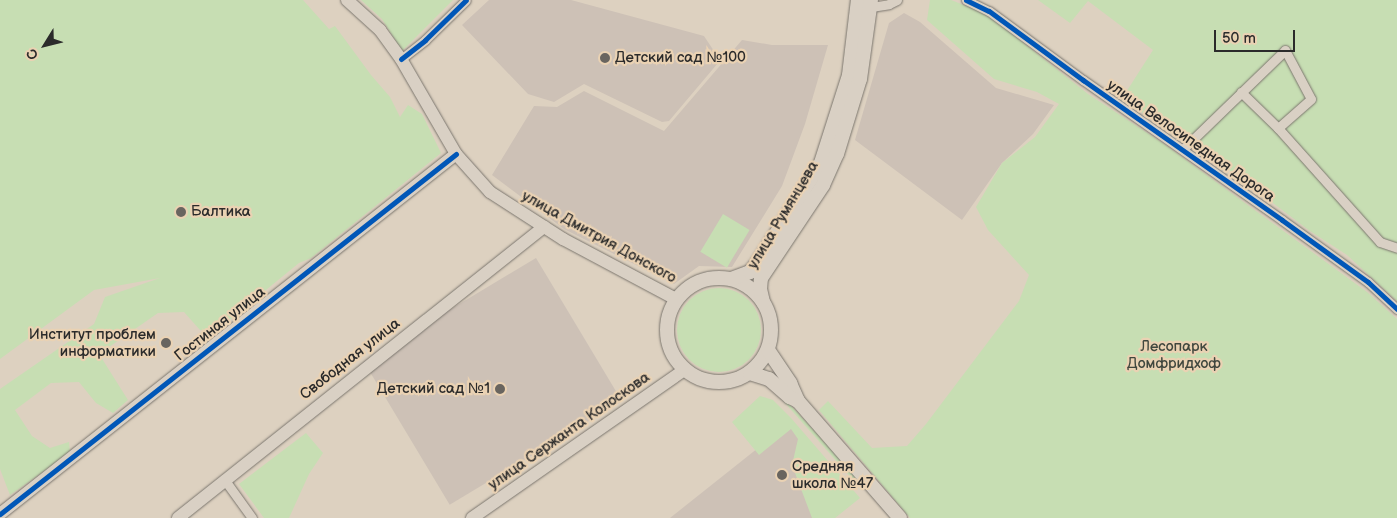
<!DOCTYPE html>
<meta charset="utf-8">
<style>
body{margin:0}
#map{position:relative;width:1397px;height:518px;overflow:hidden;background:#ddd1c0;font-family:"Balsamiq Sans",sans-serif}
div>[style]{position:absolute}
[style*='--x']{left:calc(var(--x)*1px);top:calc(var(--y)*1px);width:calc(var(--w)*1px);rotate:calc(var(--a)*1deg)}
.built>*{inset:0;background:#cdc1b6;transform-origin:0 0}
.green>*{inset:0;background:#c7deb3;transform-origin:0 0}
.round{border-radius:50%}
.roads{filter:drop-shadow(0 0 1px #7b766e) drop-shadow(0 0 1px #7b766e)}
.street>*{height:9px;margin:-4.5px;padding:0 4.5px;transform-origin:4.5px;border-radius:4.5px;background:#d9d0c4}
.secondary>*{height:12px;margin:-6px;padding:0 6px;transform-origin:6px;border-radius:6px;background:#d9d0c4}
.primary>*{height:14px;margin:-7px;padding:0 7px;transform-origin:7px;border-radius:7px;background:#d9d0c4}
.primary>.ring{margin:-7px;padding:0;box-sizing:content-box;background:none;border:14px solid #d9d0c4;border-radius:50%}
.cycleway>*{height:5px;margin:-2.5px;padding:0 2.5px;transform-origin:2.5px;border-radius:2.5px;background:#0057b8}
.dots>*{width:14px;height:14px;translate:-50% -50%;box-sizing:border-box;border:2px solid #ead2b3;border-radius:50%}
span{translate:-50% -50%;white-space:nowrap;text-align:center;line-height:1.15;-webkit-text-stroke:4.5px #ead2b3;paint-order:stroke}
.poi-label{font-size:15px;color:#2b2b2b}
.left{translate:0 -50%;text-align:left}
.right{translate:-100% -50%;text-align:right}
.street-label{font-size:15px;color:#2b2b2b}
.park-label{font-size:15px;color:#40473e}
.north{position:absolute;left:20px;top:20px;width:50px;height:50px;-webkit-text-stroke:4px #ead2b3;paint-order:stroke;rotate:234deg;font-size:14px;font-weight:700;line-height:20px;text-align:center;color:#2b2b2b}
.north::after{content:'';display:block;margin:auto;width:18px;height:22px;background:#2b2b2b;clip-path:polygon(50% 0,100% 100%,50% 72%,0 100%)}
.scale{position:absolute;left:1214px;top:30px;width:81px;height:22px;box-sizing:border-box;border:2px solid #2b2b2b;border-top:0;padding-left:6px;font-size:15px;line-height:18px;white-space:nowrap;color:#2b2b2b;-webkit-text-stroke:4px #ead2b3;paint-order:stroke}
</style>
<div id="map">
<div class="built">
<div style="clip-path:polygon(489px 0,571px 0,704px 36px,716px 54px,718px 63px,669px 121px,662px 122px,584px 84px,554px 102px,528px 94px,462px 25px)"></div>
<div style="clip-path:polygon(904px 13px,920px 22px,996px 88px,1054px 105px,1033px 134px,1002px 163px,962px 220px,855px 140px,889px 23px)"></div>
<div style="clip-path:polygon(742px 40px,772px 45px,828px 45px,805px 124px,782px 186px,732px 267px,699px 266px,674px 284px,564px 229px,492px 175px,534px 106px,557px 107px,584px 91px,664px 131px)"></div>
<div style="left:536px;top:258px;width:167px;height:201px;rotate:59deg"></div>
<div style="clip-path:polygon(792px 421px,835px 518px,670px 518px)"></div>
</div>
<div class="green">
<div style="clip-path:polygon(0 0,303px 0,329px 29px,335px 26px,371px 75px,390px 97px,400px 117px,408px 105px,422px 114px,441px 153px,311px 258px,299px 263px,216px 331px,200px 330px,184px 312px,158px 313px,99px 354px,128px 400px,113px 413px,96px 403px,79px 382px,51px 383px,15px 410px,32px 436px,50px 448px,69px 442px,70px 453px,10px 495px,0 469px,0 389px,94px 324px,105px 297px,160px 278px,94px 290px,0 359px)"></div>
<div style="clip-path:polygon(361px 0,453px 0,402px 51px,382px 19px)"></div>
<div style="clip-path:polygon(930px 0,951px 0,987px 14px,1088px 94px,1164px 144px,1367px 292px,1397px 319px,1397px 518px,910px 518px,819px 410px,828px 401px,872px 448px,907px 446px,926px 424px,1019px 301px,1029px 275px,988px 230px,976px 207px,1002px 163px,1035px 137px,1059px 104px,1037px 92px,994px 79px,927px 20px)"></div>
<div style="clip-path:polygon(1038px 0,1397px 0,1397px 301px,1347px 255px,1310px 231px,1192px 142px,1121px 100px,1153px 50px,1088px 1px,1070px 23px)"></div>
<div style="left:723px;top:214px;width:31px;height:44px;rotate:31deg"></div>
<div class="round" style="left:677px;top:288px;width:84px;height:84px"></div>
<div style="clip-path:polygon(779px 393px,862px 481px,862px 490px,778px 395px)"></div>
<div style="clip-path:polygon(760px 396px,773px 400px,791px 418px,860px 498px,835px 518px,812px 518px,792px 465px,798px 439px,791px 429px,759px 455px,732px 422px)"></div>
<div style="clip-path:polygon(306px 433px,323px 453px,309px 474px,289px 518px,264px 518px,239px 484px)"></div>
</div>
<div class="roads">
<div class="street">
<div style="--x:966;--y:0;--w:25;--a:26"></div>
<div style="--x:989;--y:11;--w:117;--a:36.3"></div>
<div style="--x:1083;--y:80;--w:243;--a:35.1"></div>
<div style="--x:1282;--y:220;--w:106;--a:35.8"></div>
<div style="--x:1368;--y:282;--w:40;--a:43"></div>
<div style="--x:871;--y:7;--w:18;--a:-9"></div>
<div style="--x:889;--y:4;--w:9;--a:-27"></div>
<div style="--x:401;--y:59;--w:31;--a:-38"></div>
<div style="--x:425;--y:40;--w:57;--a:-44.3"></div>
<div style="--x:1241;--y:92;--w:52;--a:44.2"></div>
<div style="--x:1183;--y:149;--w:142;--a:-44.1"></div>
<div style="--x:1285;--y:50;--w:55;--a:62"></div>
<div style="--x:1311;--y:99;--w:44;--a:138.7"></div>
<div style="--x:1278;--y:128;--w:153;--a:48.2"></div>
<div style="--x:1380;--y:242;--w:18;--a:19"></div>
<div style="--x:224;--y:479;--w:48;--a:54.3"></div>
</div>
<div class="secondary">
<div style="--x:347;--y:0;--w:45;--a:42.3"></div>
<div style="--x:380;--y:30;--w:36;--a:54"></div>
<div style="--x:401;--y:59;--w:110;--a:59.9"></div>
<div style="--x:456;--y:154;--w:51;--a:48.2"></div>
<div style="--x:490;--y:192;--w:87;--a:32.8"></div>
<div style="--x:563;--y:239;--w:128;--a:28"></div>
<div style="--x:0;--y:514;--w:581;--a:-38.29"></div>
<div style="--x:178;--y:518;--w:468;--a:-38.5"></div>
<div style="--x:472;--y:518;--w:259;--a:-34.9"></div>
</div>
<div class="primary">
<div class="ring" style="left:667px;top:278px;width:90px;height:90px"></div>
<div style="--x:731;--y:279;--w:20;--a:-20"></div>
<div style="--x:750;--y:272;--w:13;--a:-51"></div>
<div style="--x:758;--y:262;--w:117;--a:-57.5"></div>
<div style="--x:821;--y:163;--w:92;--a:-72.3"></div>
<div style="--x:849;--y:75;--w:76;--a:-83.2"></div>
<div style="--x:763;--y:302;--w:13;--a:-103"></div>
<div style="--x:760;--y:289;--w:11;--a:-85"></div>
<div style="--x:761;--y:278;--w:112;--a:-56.3"></div>
<div style="--x:823;--y:185;--w:34;--a:-66"></div>
<div style="--x:837;--y:154;--w:78;--a:-73"></div>
<div style="--x:860;--y:79;--w:80;--a:-82.1"></div>
<div style="--x:768;--y:350;--w:40;--a:56"></div>
<div style="--x:790;--y:383;--w:20;--a:66"></div>
<div style="--x:798;--y:401;--w:155;--a:48.9"></div>
<div style="--x:750;--y:373;--w:20;--a:18"></div>
<div style="--x:769;--y:379;--w:28;--a:41"></div>
<div style="--x:790;--y:397;--w:9;--a:27"></div>
</div>
</div>
<div class="cycleway">
<div style="--x:966;--y:0;--w:25;--a:26"></div>
<div style="--x:989;--y:11;--w:117;--a:36.3"></div>
<div style="--x:1083;--y:80;--w:243;--a:35.1"></div>
<div style="--x:1282;--y:220;--w:106;--a:35.8"></div>
<div style="--x:1368;--y:282;--w:40;--a:43"></div>
<div style="--x:401;--y:59;--w:31;--a:-38"></div>
<div style="--x:425;--y:40;--w:57;--a:-44.3"></div>
<div style="--x:0;--y:514;--w:581;--a:-38.29"></div>
</div>
<div class="dots">
<div style="left:605px;top:58px;background:#69655f"></div>
<div style="left:181px;top:212px;background:#69655f"></div>
<div style="left:166px;top:343px;background:#69655f"></div>
<div style="left:500px;top:389px;background:#69655f"></div>
<div style="left:782px;top:475px;background:#69655f"></div>
</div>
<div class="poi-label">
<span class="left" style="left:615px;top:58px">Детский сад №100</span>
<span class="left" style="left:191px;top:212px">Балтика</span>
<span class="right" style="left:156px;top:343px">Институт проблем<br>информатики</span>
<span class="right" style="left:490px;top:389px">Детский сад №1</span>
<span class="left" style="left:792px;top:475px">Средняя<br>школа №47</span>
</div>
<div class="street-label">
<span style="left:1191px;top:141px;rotate:35deg">улица Велосипедная Дорога</span>
<span style="left:783px;top:215px;rotate:-59deg">улица Румянцева</span>
<span style="left:599px;top:237px;rotate:29deg">улица Дмитрия Донского</span>
<span style="left:220px;top:324px;rotate:-38deg">Гостиная улица</span>
<span style="left:350px;top:359px;rotate:-38deg">Свободная улица</span>
<span style="left:569px;top:431px;rotate:-35deg">улица Сержанта Колоскова</span>
</div>
<div class="park-label">
<span style="left:1174px;top:355px">Лесопарк<br>Домфридхоф</span>
</div>
<div class="north">С</div>
<div class="scale">50 m</div>
</div>
